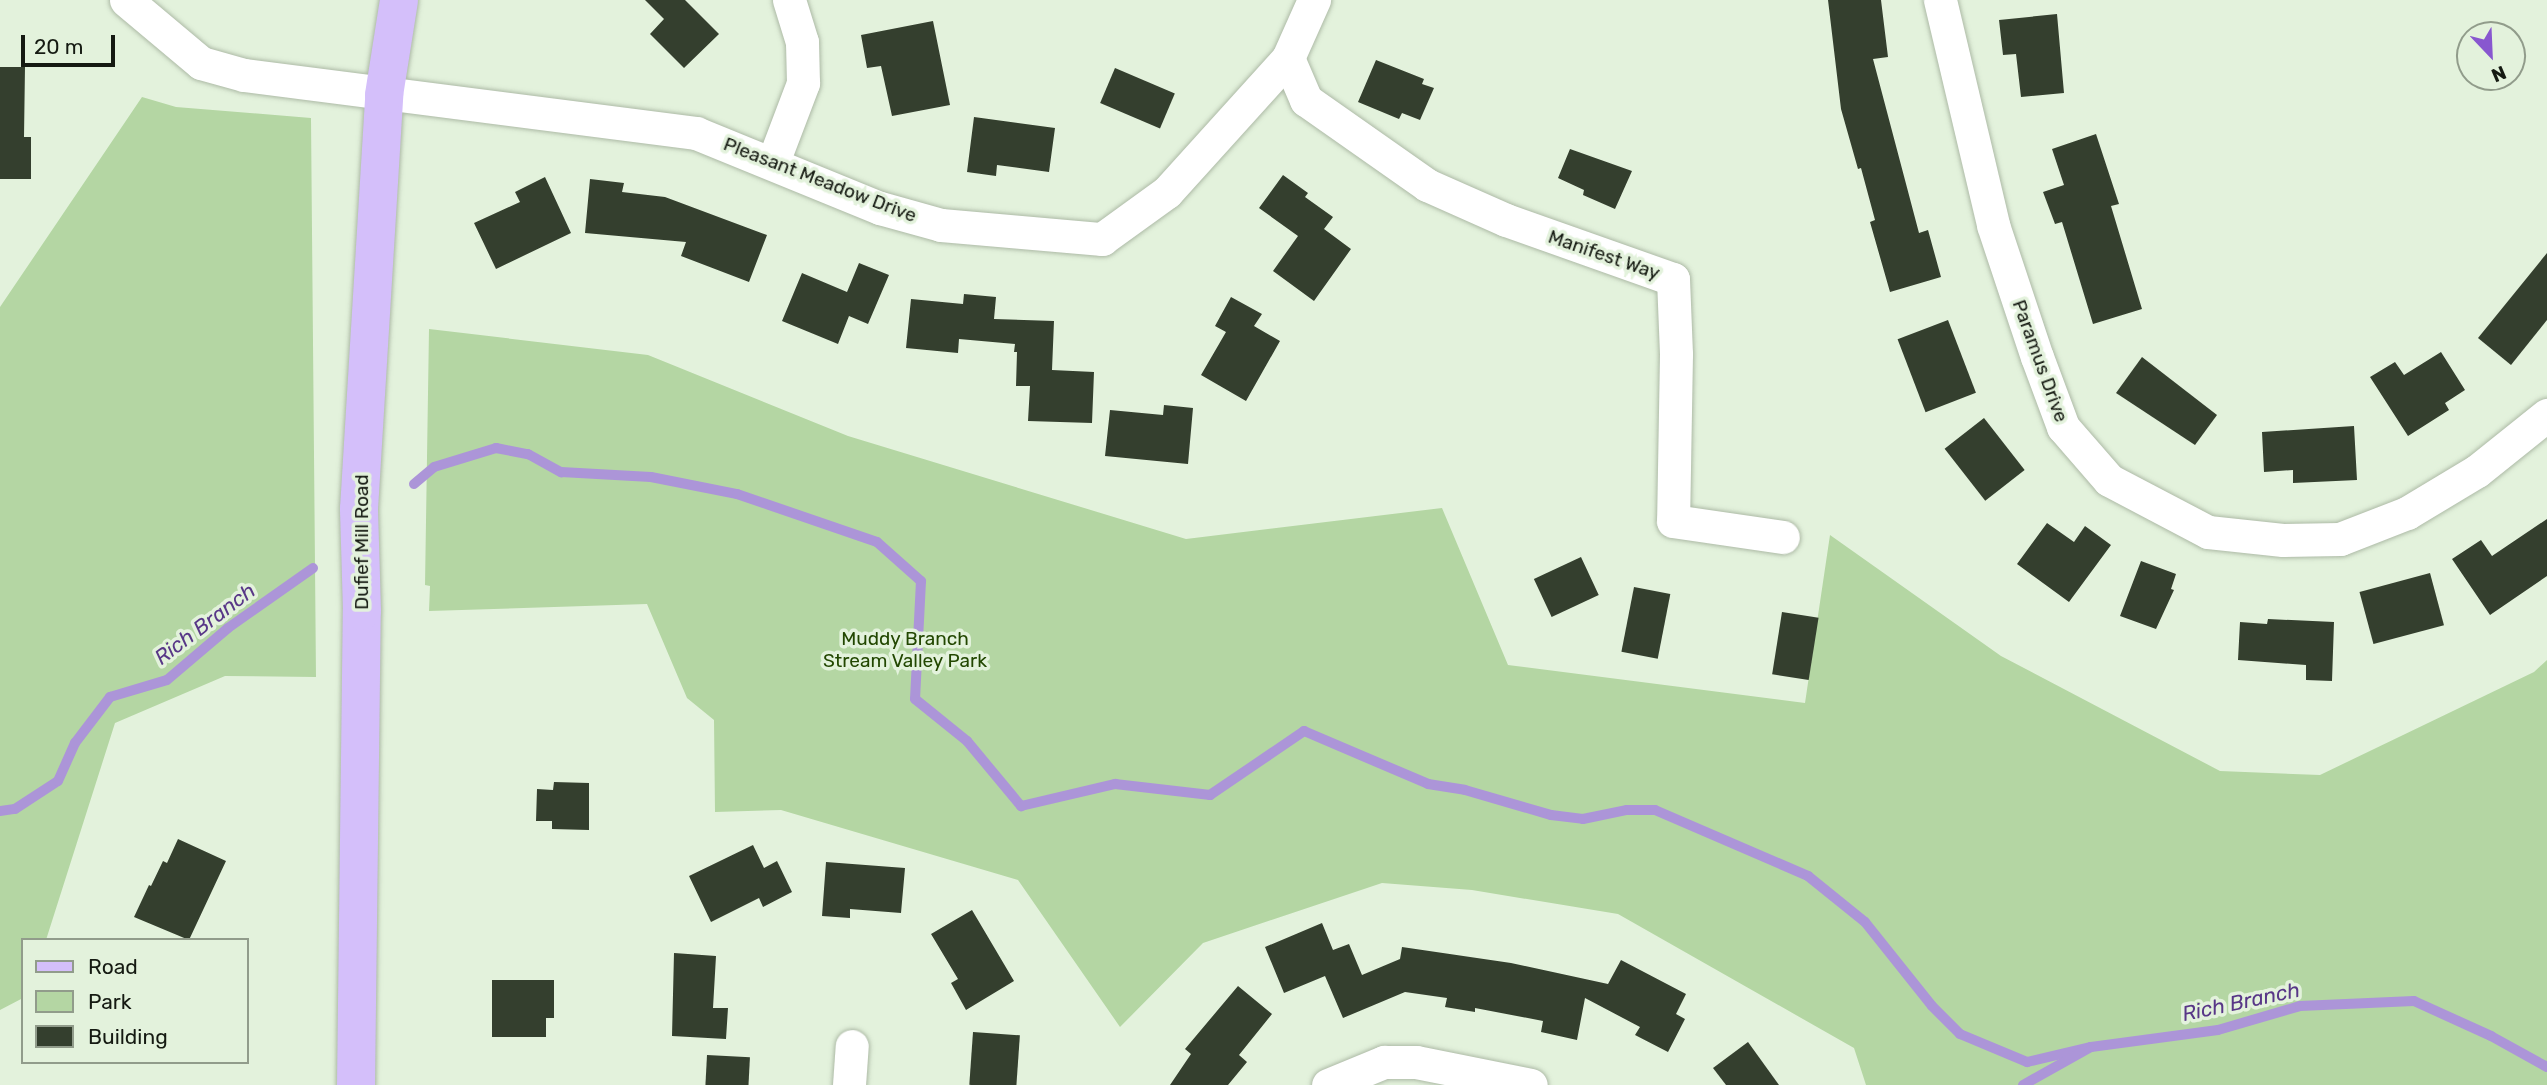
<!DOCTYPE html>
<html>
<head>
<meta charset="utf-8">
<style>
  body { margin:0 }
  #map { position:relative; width:2547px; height:1085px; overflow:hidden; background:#e3f2dc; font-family:Rubik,sans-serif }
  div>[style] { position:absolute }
  .green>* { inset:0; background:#b4d6a3 }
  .stream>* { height:10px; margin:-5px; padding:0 5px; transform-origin:5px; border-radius:5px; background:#ac95d8 }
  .building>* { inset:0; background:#343f2e; transform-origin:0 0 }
  .roads { filter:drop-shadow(0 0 2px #adbaa6) drop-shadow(0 0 2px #adbaa6) }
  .minor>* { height:33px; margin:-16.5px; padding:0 16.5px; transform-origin:16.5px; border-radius:16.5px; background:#fff }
  .major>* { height:38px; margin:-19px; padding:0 19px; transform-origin:19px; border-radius:19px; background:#d4bffa }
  span { translate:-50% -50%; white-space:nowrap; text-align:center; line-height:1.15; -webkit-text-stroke:7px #e3f2dc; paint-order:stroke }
  .street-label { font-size:19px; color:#151a12 }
  .park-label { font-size:19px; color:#224701 }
  .water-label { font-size:21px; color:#583787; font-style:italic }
  .legend { position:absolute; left:21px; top:938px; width:228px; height:126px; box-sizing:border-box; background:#e3f2dc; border:2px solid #919c8b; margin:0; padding:9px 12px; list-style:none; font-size:21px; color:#151a12 }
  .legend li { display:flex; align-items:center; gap:14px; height:35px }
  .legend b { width:35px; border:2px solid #919c8b }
  .north { position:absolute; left:2456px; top:21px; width:70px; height:70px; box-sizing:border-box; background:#e3f2dc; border:2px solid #919c8b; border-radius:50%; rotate:157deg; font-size:19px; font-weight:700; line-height:28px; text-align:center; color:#151a12 }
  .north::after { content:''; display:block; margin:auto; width:24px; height:32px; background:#8857cf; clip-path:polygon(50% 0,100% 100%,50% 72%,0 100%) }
  .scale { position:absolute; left:21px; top:35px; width:94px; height:32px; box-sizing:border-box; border:4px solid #151a12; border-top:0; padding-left:9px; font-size:21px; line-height:24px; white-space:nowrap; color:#151a12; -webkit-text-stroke:5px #e3f2dc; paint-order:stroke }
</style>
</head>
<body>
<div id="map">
  <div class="green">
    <i style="clip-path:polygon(142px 97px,176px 107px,311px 118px,316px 677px,225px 676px,115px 723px,46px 940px,23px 940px,23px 998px,0 1010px,0 307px)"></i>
    <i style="clip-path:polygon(429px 329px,648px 355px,848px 436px,1186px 539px,1442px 508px,1508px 665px,1805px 703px,1830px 535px,2001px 656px,2220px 771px,2320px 775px,2534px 672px,2547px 660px,2547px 1085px,1866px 1085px,1854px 1048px,1618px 914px,1472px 890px,1382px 883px,1203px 943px,1120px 1027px,1018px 880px,781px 810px,715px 812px,714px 720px,687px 698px,647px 604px,429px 611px,430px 586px,425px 585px)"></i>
  </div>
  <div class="stream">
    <i style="left:414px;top:484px;width:26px;rotate:-40deg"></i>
    <i style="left:434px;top:467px;width:65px;rotate:-17deg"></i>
    <i style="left:496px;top:448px;width:33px;rotate:11deg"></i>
    <i style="left:528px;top:454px;width:38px;rotate:29deg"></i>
    <i style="left:561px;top:472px;width:90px;rotate:3.2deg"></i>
    <i style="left:651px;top:477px;width:88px;rotate:11.2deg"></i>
    <i style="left:737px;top:494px;width:148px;rotate:18.9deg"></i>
    <i style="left:877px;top:542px;width:59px;rotate:41.6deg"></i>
    <i style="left:921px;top:581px;width:118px;rotate:92.9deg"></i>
    <i style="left:915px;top:699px;width:67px;rotate:38.9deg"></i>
    <i style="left:967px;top:741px;width:85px;rotate:50.3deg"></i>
    <i style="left:1021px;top:806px;width:97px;rotate:-13.2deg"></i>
    <i style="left:1115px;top:784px;width:96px;rotate:6.6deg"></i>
    <i style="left:1210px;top:795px;width:114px;rotate:-34.2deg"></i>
    <i style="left:1304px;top:731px;width:135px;rotate:23.1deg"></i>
    <i style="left:1428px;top:784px;width:37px;rotate:9deg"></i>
    <i style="left:1465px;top:790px;width:90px;rotate:16.2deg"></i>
    <i style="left:1551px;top:815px;width:32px;rotate:7deg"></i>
    <i style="left:1583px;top:819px;width:45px;rotate:-11.6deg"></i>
    <i style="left:1627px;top:810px;width:28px"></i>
    <i style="left:1655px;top:810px;width:167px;rotate:23.3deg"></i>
    <i style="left:1808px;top:876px;width:73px;rotate:38.9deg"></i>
    <i style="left:1865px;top:922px;width:107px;rotate:51.4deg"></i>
    <i style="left:1932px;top:1006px;width:40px;rotate:45deg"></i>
    <i style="left:1960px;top:1034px;width:73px;rotate:22.7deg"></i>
    <i style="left:2027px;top:1062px;width:66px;rotate:-13.2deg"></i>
    <i style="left:0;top:811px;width:15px;rotate:-8deg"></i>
    <i style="left:15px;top:809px;width:51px;rotate:-33.1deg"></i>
    <i style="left:58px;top:781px;width:42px;rotate:-65.9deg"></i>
    <i style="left:75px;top:743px;width:58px;rotate:-52.7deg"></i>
    <i style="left:110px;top:697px;width:59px;rotate:-16.6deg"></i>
    <i style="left:167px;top:680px;width:80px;rotate:-40.4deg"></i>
    <i style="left:228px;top:628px;width:104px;rotate:-35.2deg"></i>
    <i style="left:2023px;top:1085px;width:78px;rotate:-29.2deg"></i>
    <i style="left:2091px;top:1047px;width:128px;rotate:-7.6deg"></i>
    <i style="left:2218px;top:1030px;width:85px;rotate:-16.3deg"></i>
    <i style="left:2300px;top:1006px;width:114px;rotate:-2.5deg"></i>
    <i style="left:2414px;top:1001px;width:85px;rotate:24.4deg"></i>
    <i style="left:2491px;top:1036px;width:64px;rotate:29deg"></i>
  </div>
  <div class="building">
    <i style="clip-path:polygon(645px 0,685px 0,719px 34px,684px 68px,650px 34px,664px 19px)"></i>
    <i style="clip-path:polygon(1828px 0,1881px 0,1888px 57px,1873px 59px,1919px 233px,1928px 230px,1941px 277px,1890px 292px,1870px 222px,1875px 220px,1861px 168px,1858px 169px,1841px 109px)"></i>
    <i style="clip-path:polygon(2057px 14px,2064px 93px,2021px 97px,2016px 54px,2003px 55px,1999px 20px)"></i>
    <i style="clip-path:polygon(933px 21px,950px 105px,892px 116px,881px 66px,867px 68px,861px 35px)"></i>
    <i style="clip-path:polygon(1376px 60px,1424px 79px,1422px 84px,1434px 88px,1420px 120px,1402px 113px,1399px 119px,1358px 102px)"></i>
    <i style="clip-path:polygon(0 67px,25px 67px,24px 137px,31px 137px,31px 179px,0 179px)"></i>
    <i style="left:1115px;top:68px;width:65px;height:38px;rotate:23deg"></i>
    <i style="clip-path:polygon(974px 117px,1055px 128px,1049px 172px,997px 165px,996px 176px,967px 172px)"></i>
    <i style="clip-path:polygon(2096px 134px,2119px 204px,2111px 206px,2142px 309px,2093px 324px,2062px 222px,2055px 224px,2043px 192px,2064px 185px,2052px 149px)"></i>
    <i style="clip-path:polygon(1570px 149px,1632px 171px,1615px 209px,1583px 195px,1584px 190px,1558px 178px)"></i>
    <i style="clip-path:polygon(1283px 175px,1308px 193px,1305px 197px,1333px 217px,1324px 229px,1351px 249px,1314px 301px,1273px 271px,1298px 236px,1259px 208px)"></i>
    <i style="clip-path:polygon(545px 177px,571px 233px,496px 269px,474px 223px,520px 202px,515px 192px)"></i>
    <i style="clip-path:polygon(590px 179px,624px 183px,622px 192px,665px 197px,767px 235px,749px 282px,681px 256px,686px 242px,585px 233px)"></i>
    <i style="clip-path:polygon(2547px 253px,2547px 320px,2511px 365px,2478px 338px)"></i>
    <i style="clip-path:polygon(859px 263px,889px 275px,868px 324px,849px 316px,838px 344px,782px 321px,802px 273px,847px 292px)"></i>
    <i style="clip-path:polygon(964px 294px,996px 297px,994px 319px,1054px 321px,1052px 370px,1094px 372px,1092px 423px,1028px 421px,1030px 386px,1016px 386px,1017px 352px,1014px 352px,1015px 344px,959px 339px,958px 353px,906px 348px,911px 299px,963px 304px)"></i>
    <i style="clip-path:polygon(1231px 297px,1262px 314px,1254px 326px,1280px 341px,1246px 401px,1201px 375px,1226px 332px,1215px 326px)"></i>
    <i style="left:1948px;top:320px;width:78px;height:54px;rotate:69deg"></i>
    <i style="clip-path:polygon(2441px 352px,2465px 390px,2445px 403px,2449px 410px,2408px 436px,2370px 377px,2395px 362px,2404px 375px)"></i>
    <i style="clip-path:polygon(2142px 357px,2217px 415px,2195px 445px,2116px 393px)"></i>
    <i style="clip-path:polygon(1164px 405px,1193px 408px,1188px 464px,1105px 456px,1110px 410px,1163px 415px)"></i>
    <i style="left:1984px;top:418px;width:66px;height:50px;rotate:52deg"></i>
    <i style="clip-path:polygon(2354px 426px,2357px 480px,2293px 483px,2293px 470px,2264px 472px,2262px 432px)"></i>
    <i style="clip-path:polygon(2547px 519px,2547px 576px,2490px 615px,2452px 559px,2481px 540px,2492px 556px)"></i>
    <i style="clip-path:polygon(2047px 523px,2074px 542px,2085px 526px,2111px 545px,2069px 602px,2017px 564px)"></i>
    <i style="left:1581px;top:557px;width:42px;height:52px;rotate:65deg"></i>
    <i style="clip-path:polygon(2141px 561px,2176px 574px,2171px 589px,2174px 590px,2156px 629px,2120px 616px)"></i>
    <i style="left:2430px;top:573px;width:54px;height:73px;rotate:75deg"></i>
    <i style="left:1634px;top:587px;width:37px;height:66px;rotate:11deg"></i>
    <i style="left:1782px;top:612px;width:37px;height:63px;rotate:9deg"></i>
    <i style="clip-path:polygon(2268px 619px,2334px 622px,2332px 681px,2306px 680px,2306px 665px,2238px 660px,2240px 622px,2267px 624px)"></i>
    <i style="clip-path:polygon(554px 782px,589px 783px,589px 830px,552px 829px,552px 821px,536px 821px,537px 789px,553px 790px)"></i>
    <i style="clip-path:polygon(178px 839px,226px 861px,189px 940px,134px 917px,149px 885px,151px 886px,163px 861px,167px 863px)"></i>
    <i style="clip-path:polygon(753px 845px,764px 868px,777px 861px,792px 892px,763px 907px,759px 898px,711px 922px,689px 876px)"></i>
    <i style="clip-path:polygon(826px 862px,905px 868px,901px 913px,850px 909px,850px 918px,822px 916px)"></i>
    <i style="clip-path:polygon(972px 910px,1014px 981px,966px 1010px,951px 983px,958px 979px,931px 934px)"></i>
    <i style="clip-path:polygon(1322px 923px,1333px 950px,1349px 944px,1362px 975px,1400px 959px,1402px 947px,1511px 963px,1608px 984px,1621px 960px,1686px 994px,1676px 1014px,1685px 1019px,1668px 1052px,1635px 1035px,1640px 1027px,1585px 998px,1577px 1040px,1541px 1032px,1543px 1021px,1475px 1008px,1475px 1012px,1445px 1007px,1447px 998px,1405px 992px,1343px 1018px,1325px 976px,1284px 993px,1265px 947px)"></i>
    <i style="clip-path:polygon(674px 953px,716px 956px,713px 1008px,728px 1008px,726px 1039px,672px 1036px)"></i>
    <i style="clip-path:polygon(492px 980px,554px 980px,554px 1018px,546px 1018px,546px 1037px,492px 1037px)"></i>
    <i style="clip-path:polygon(1238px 986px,1272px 1014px,1239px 1055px,1247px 1062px,1228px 1085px,1170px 1085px,1191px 1054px,1185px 1049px)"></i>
    <i style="left:973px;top:1032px;width:47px;height:53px;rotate:4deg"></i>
    <i style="clip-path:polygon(1748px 1042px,1779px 1085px,1726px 1085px,1713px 1068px)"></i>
    <i style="left:707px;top:1055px;width:43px;height:30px;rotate:3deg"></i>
  </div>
  <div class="roads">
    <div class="minor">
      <i style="left:126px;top:0;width:98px;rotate:40deg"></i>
      <i style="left:201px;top:63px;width:45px;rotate:15.6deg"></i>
      <i style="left:244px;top:75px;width:456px;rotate:7.3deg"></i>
      <i style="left:696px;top:133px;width:199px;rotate:22.2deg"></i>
      <i style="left:880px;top:208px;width:63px;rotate:15.6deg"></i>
      <i style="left:941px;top:225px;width:162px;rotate:5deg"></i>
      <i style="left:1102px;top:239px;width:80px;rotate:-35.9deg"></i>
      <i style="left:1167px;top:192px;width:181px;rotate:-47.9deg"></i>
      <i style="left:1288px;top:58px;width:64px;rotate:-65.9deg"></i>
      <i style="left:1940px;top:0;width:231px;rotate:76.7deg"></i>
      <i style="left:1993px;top:225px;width:139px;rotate:71.6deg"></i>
      <i style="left:2037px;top:357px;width:75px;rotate:69.6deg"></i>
      <i style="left:2063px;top:427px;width:70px;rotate:49deg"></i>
      <i style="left:2109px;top:480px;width:112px;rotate:27.7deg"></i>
      <i style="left:2208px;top:532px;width:75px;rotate:6.1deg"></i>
      <i style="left:2283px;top:540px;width:57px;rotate:-1deg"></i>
      <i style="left:2340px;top:539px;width:72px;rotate:-21.2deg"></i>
      <i style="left:2407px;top:513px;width:82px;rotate:-31deg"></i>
      <i style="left:2477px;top:471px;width:90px;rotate:-38.7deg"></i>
      <i style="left:1288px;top:58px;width:46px;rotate:66.8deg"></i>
      <i style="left:1306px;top:100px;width:148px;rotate:35.1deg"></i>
      <i style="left:1427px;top:185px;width:86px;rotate:23.9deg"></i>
      <i style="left:1506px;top:220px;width:177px;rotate:19.5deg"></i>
      <i style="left:1673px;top:279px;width:75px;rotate:87.7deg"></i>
      <i style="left:1676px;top:354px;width:167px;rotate:91deg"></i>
      <i style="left:1673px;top:521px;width:111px;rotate:8.3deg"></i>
      <i style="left:773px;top:162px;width:85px;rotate:-69.2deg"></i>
      <i style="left:803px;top:83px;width:41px;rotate:-91.4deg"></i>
      <i style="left:802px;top:42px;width:44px;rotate:-107.2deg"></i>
      <i style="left:849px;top:1085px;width:39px;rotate:-86deg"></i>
      <i style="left:1328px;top:1085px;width:61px;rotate:-22.3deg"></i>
      <i style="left:1384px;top:1062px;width:32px"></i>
      <i style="left:1416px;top:1062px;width:117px;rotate:11.3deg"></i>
    </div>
    <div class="major">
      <i style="left:356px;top:1085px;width:474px;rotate:-89.3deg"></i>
      <i style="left:362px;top:611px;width:102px;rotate:-91.7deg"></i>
      <i style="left:359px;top:509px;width:415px;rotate:-86.5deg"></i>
      <i style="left:384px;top:95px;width:96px;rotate:-81deg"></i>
    </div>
  </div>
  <div class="street-label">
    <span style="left:820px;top:180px;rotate:21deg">Pleasant Meadow Drive</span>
    <span style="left:1604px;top:255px;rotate:19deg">Manifest Way</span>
    <span style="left:2040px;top:361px;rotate:70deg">Paramus Drive</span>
    <span style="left:362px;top:542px;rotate:-90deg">Dufief Mill Road</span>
  </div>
  <div class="park-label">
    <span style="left:905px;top:650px">Muddy Branch<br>Stream Valley Park</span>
  </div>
  <div class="water-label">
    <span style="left:205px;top:624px;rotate:-37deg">Rich Branch</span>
    <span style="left:2241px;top:1002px;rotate:-12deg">Rich Branch</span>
  </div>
  <ul class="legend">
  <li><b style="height:9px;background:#d4bffa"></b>Road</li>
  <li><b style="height:19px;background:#b4d6a3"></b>Park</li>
  <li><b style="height:19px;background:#343f2e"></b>Building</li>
  </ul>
  <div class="north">N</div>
  <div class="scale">20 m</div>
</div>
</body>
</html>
